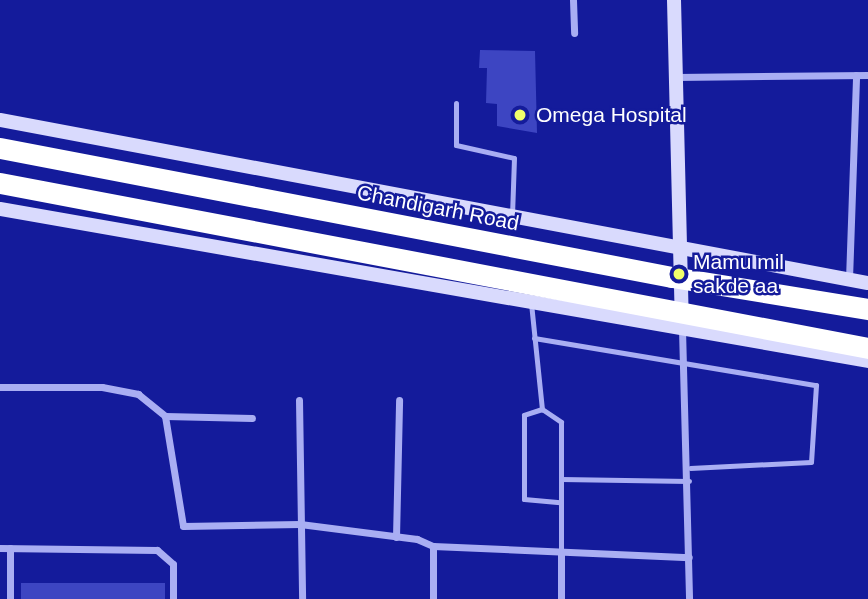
<!DOCTYPE html>
<html>
<head>
<meta charset="utf-8">
<style>
  body { margin:0 }
  #map { position:relative; width:868px; height:599px; overflow:hidden; background:#141b9b; font-family:Helvetica,sans-serif }
  div>[style] { position:absolute }
  .building>* { inset:0; background:#3d45c2; transform-origin:0 0 }
  .lane>* { height:5px; margin:-2.5px; padding:0 2.5px; transform-origin:2.5px; border-radius:2.5px; background:#a9aef3 }
  .street>* { height:7px; margin:-3.5px; padding:0 3.5px; transform-origin:3.5px; border-radius:3.5px; background:#a9aef3 }
  .secondary>* { height:14px; margin:-7px; padding:0 7px; transform-origin:7px; border-radius:7px; background:#d9dafd }
  .highway>* { height:21px; margin:-10.5px; padding:0 10.5px; transform-origin:10.5px; border-radius:10.5px; background:#fff }
  .highway-bridge>* { height:21px; margin:-10.5px; padding:0 10.5px; transform-origin:10.5px; border-radius:10.5px; background:#fff }
  .dots>* { width:19px; height:19px; translate:-50% -50%; box-sizing:border-box; border:4px solid #141b9b; border-radius:50% }
  span { translate:-50% -50%; white-space:nowrap; text-align:center; line-height:1.15; -webkit-text-stroke:5px #141b9b; paint-order:stroke }
  .poi-label { font-size:21px; color:#fff }
  .left { translate:0 -50%; text-align:left }
  .street-label { font-size:21px; color:#fff }
</style>
</head>
<body>
<div id="map">
  <div class="building">
    <i style="clip-path:polygon(480px 50px,535px 51px,537px 133px,497px 126px,497px 104px,486px 103px,487px 68px,479px 68px)"></i>
    <i style="left:165px;top:583px;width:16px;height:144px;rotate:90deg"></i>
  </div>
  <div class="lane">
    <i style="left:456px;top:103px;width:42px;rotate:90deg"></i>
    <i style="left:456px;top:145px;width:59px;rotate:12.6deg"></i>
    <i style="left:514px;top:158px;width:56px;rotate:92deg"></i>
    <i style="left:531px;top:303px;width:107px;rotate:84.1deg"></i>
    <i style="left:542px;top:409px;width:23px;rotate:34deg"></i>
    <i style="left:561px;top:422px;width:130px;rotate:90deg"></i>
    <i style="left:534px;top:338px;width:286px;rotate:9.5deg"></i>
    <i style="left:816px;top:385px;width:77px;rotate:93.7deg"></i>
    <i style="left:811px;top:462px;width:121px;rotate:177.2deg"></i>
    <i style="left:542px;top:409px;width:19px;rotate:162deg"></i>
    <i style="left:524px;top:415px;width:84px;rotate:90deg"></i>
    <i style="left:524px;top:499px;width:36px;rotate:5deg"></i>
    <i style="left:561px;top:479px;width:128px;rotate:0.9deg"></i>
  </div>
  <div class="street">
    <i style="left:573px;top:0;width:33px;rotate:88deg"></i>
    <i style="left:676px;top:77px;width:192px;rotate:-0.6deg"></i>
    <i style="left:849px;top:279px;width:204px;rotate:-88deg"></i>
    <i style="left:682px;top:329px;width:270px;rotate:88.5deg"></i>
    <i style="left:0;top:387px;width:102px"></i>
    <i style="left:102px;top:387px;width:37px;rotate:11deg"></i>
    <i style="left:138px;top:394px;width:35px;rotate:39deg"></i>
    <i style="left:165px;top:416px;width:111px;rotate:80.7deg"></i>
    <i style="left:183px;top:526px;width:117px;rotate:-1deg"></i>
    <i style="left:300px;top:524px;width:118px;rotate:7.3deg"></i>
    <i style="left:417px;top:539px;width:17px;rotate:24deg"></i>
    <i style="left:299px;top:400px;width:199px;rotate:89.1deg"></i>
    <i style="left:165px;top:416px;width:87px;rotate:1.3deg"></i>
    <i style="left:396px;top:537px;width:137px;rotate:-88.7deg"></i>
    <i style="left:0;top:548px;width:157px;rotate:0.7deg"></i>
    <i style="left:157px;top:550px;width:21px;rotate:41deg"></i>
    <i style="left:173px;top:564px;width:35px;rotate:90deg"></i>
    <i style="left:10px;top:599px;width:51px;rotate:-90deg"></i>
    <i style="left:433px;top:599px;width:53px;rotate:-90deg"></i>
    <i style="left:433px;top:546px;width:256px;rotate:2.5deg"></i>
    <i style="left:561px;top:599px;width:45px;rotate:-90deg"></i>
  </div>
  <div class="secondary">
    <i style="left:674px;top:0;width:320px;rotate:88.6deg"></i>
    <i style="left:0;top:120px;width:883px;rotate:10.64deg"></i>
    <i style="left:0;top:209px;width:881px;rotate:9.93deg"></i>
  </div>
  <div class="highway">
    <i style="left:0;top:148px;width:684px;rotate:10.87deg"></i>
  </div>
  <div class="highway-bridge">
    <i style="left:0;top:183px;width:884px;rotate:10.76deg"></i>
    <i style="left:672px;top:277px;width:199px;rotate:9.3deg"></i>
  </div>
  <div class="dots">
    <i style="left:520px;top:115px;background:#f1ff6b"></i>
    <i style="left:679px;top:274px;background:#f1ff6b"></i>
  </div>
  <div class="poi-label">
    <span class="left" style="left:536px;top:115px">Omega Hospital</span>
    <span class="left" style="left:693px;top:274px">Mamu mil<br>sakde aa</span>
  </div>
  <div class="street-label">
    <span style="left:438px;top:208px;rotate:11deg">Chandigarh Road</span>
  </div>
</div>
</body>
</html>
